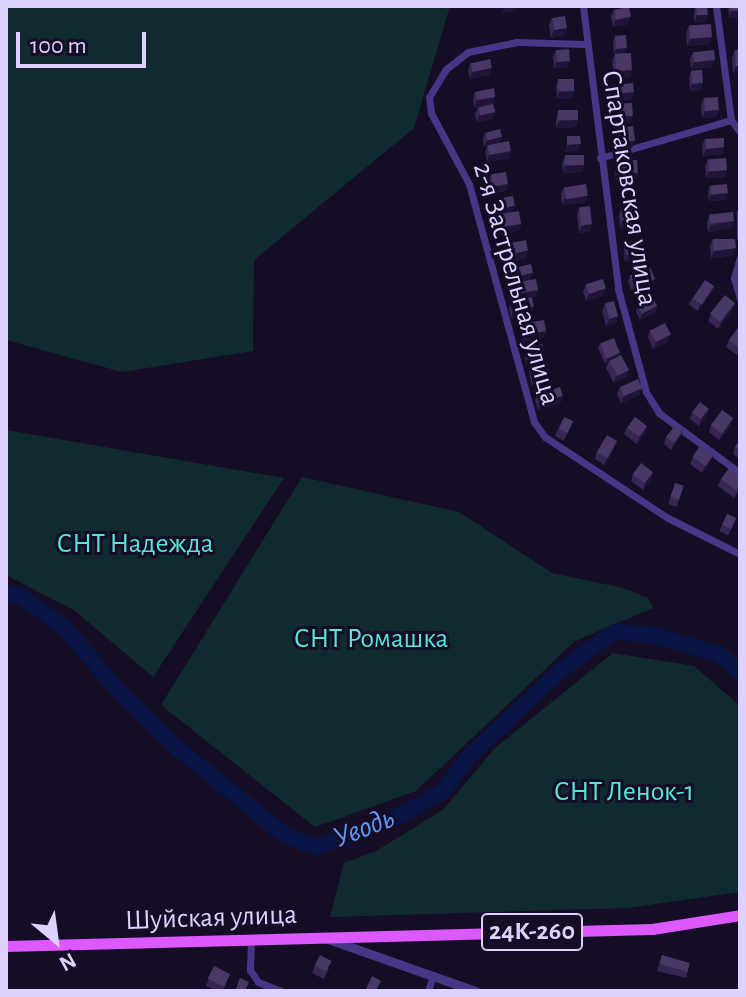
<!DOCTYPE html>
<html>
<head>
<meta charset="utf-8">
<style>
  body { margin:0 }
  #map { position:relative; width:746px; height:997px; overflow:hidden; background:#150d25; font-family:"Alegreya Sans",sans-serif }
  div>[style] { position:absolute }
  .green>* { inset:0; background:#102b2f }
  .river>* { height:16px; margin:-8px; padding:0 8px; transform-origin:8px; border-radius:8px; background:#071444 }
  .minor>* { height:7px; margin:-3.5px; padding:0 3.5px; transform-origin:3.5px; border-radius:3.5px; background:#463686 }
  .tertiary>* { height:9px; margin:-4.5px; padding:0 4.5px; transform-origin:4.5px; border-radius:4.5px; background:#463686 }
  .primary>* { height:11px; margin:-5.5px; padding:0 5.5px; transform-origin:5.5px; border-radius:5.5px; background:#dc58ff }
  .wall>* { inset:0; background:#362654; transform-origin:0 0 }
  .shaded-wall>* { inset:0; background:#211439 }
  .building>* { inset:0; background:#483866; transform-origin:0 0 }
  span { translate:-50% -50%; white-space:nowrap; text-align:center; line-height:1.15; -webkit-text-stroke:6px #150d25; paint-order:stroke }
  .shield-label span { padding:2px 6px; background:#150d25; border:2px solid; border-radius:6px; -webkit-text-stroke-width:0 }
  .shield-label { font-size:26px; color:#ded1ff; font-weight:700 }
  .street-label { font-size:28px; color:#ded1ff }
  .park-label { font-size:28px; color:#57e5d8 }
  .water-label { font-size:30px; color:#5f9bff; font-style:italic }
  .frame { position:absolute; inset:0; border:8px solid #ded1ff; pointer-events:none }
  .north { position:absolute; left:16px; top:901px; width:80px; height:80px; -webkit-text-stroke:6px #150d25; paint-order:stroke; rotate:151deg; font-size:22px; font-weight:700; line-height:32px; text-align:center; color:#ded1ff }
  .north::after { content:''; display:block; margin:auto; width:28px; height:36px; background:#ded1ff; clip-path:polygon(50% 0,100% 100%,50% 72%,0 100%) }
  .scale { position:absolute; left:16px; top:32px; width:130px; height:36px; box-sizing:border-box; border:4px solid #ded1ff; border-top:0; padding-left:10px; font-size:24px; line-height:28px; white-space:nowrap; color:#ded1ff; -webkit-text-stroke:6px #150d25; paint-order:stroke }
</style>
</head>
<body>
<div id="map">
  <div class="green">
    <i style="clip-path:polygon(6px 6px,450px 6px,414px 128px,254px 260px,253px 351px,122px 372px,6px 340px)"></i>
    <i style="clip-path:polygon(6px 430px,284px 478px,153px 677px,74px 610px,6px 575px)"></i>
    <i style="clip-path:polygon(302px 477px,459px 512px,552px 573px,623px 588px,648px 598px,653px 608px,575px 641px,416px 791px,315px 827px,161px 705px)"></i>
    <i style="clip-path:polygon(613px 653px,694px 666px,740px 706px,740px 892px,628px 908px,330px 917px,344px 863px,376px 851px,443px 810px,495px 748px)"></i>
  </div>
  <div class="river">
    <i style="left:6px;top:593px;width:12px;rotate:9deg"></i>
    <i style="left:18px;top:595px;width:56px;rotate:34.8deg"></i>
    <i style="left:64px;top:627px;width:82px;rotate:49.5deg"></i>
    <i style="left:117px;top:689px;width:83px;rotate:44.5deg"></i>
    <i style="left:176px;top:747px;width:141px;rotate:39deg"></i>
    <i style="left:286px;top:836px;width:32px;rotate:20deg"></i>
    <i style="left:316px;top:847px;width:78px;rotate:-19.4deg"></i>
    <i style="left:390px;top:821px;width:60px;rotate:-29.1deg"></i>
    <i style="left:442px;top:792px;width:46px;rotate:-52.9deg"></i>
    <i style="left:470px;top:755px;width:127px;rotate:-42.8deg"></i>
    <i style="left:563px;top:669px;width:63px;rotate:-36deg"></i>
    <i style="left:614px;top:632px;width:39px;rotate:4deg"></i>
    <i style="left:653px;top:635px;width:69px;rotate:16.1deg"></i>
    <i style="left:719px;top:654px;width:28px;rotate:41deg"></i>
  </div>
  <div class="minor">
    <i style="left:583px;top:6px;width:285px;rotate:82.9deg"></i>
    <i style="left:618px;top:289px;width:107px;rotate:74.8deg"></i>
    <i style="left:646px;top:392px;width:25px;rotate:58deg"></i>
    <i style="left:659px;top:413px;width:101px;rotate:36.5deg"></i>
    <i style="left:716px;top:6px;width:115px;rotate:82.5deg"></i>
    <i style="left:731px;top:120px;width:15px;rotate:53deg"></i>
    <i style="left:585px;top:44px;width:68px;rotate:-178.3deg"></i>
    <i style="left:517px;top:42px;width:50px;rotate:168.5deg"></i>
    <i style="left:468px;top:52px;width:28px;rotate:142deg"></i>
    <i style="left:446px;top:69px;width:33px;rotate:121deg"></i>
    <i style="left:429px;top:97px;width:16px;rotate:83deg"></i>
    <i style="left:431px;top:113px;width:81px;rotate:61.8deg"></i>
    <i style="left:469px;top:184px;width:247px;rotate:74.7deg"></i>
    <i style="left:534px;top:422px;width:19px;rotate:54deg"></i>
    <i style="left:545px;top:437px;width:147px;rotate:33.4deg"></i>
    <i style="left:668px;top:518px;width:80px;rotate:26.6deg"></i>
    <i style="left:600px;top:158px;width:136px;rotate:-16.2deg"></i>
    <i style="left:740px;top:212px;width:25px;rotate:90deg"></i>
    <i style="left:740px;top:257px;width:22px;rotate:106deg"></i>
    <i style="left:734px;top:278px;width:22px;rotate:74deg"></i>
    <i style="left:251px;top:940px;width:30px;rotate:92deg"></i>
    <i style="left:250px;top:970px;width:14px;rotate:56deg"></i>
    <i style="left:258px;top:982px;width:25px;rotate:21deg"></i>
    <i style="left:428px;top:991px;width:16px;rotate:-72deg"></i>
  </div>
  <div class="tertiary">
    <i style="left:328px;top:939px;width:157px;rotate:19.4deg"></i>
  </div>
  <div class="primary">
    <i style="left:6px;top:946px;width:646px;rotate:-1.51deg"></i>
    <i style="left:652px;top:929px;width:89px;rotate:-9deg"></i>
  </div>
  <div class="wall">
    <i style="clip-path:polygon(696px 6px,705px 22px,694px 23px,694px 12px)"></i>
    <i style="clip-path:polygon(728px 6px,740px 6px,740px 17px,729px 18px)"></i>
    <i style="clip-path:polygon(614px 9px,628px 24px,613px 27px,611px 16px)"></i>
    <i style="clip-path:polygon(552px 18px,567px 28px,564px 35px,551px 38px,549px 25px)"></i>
    <i style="clip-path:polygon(689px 26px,712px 37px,709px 44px,687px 46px,686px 33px)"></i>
    <i style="clip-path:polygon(615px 36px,625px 53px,632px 70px,630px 77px,614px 78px,612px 61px,614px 56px,613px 43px)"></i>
    <i style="clip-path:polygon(556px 50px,567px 68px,554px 68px,553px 57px)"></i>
    <i style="clip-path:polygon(735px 50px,740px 50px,740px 73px,733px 73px,732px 58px)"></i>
    <i style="clip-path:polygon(693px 52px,712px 67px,691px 69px,690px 59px)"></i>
    <i style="clip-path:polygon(470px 63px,489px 75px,470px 79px,468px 70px)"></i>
    <i style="clip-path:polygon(691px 71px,701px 90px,690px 91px,689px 78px)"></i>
    <i style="clip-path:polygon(558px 80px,574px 91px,572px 98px,557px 99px,556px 87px)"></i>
    <i style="clip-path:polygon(616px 84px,634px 92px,632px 99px,614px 101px,614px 91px)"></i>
    <i style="clip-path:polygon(475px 92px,495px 97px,493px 104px,495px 112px,492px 119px,477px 122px,475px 114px,478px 107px,474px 108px,473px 99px)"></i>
    <i style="clip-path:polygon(704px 98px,716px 117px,702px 118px,701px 105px)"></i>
    <i style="clip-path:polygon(616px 104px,630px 123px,614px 124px,613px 111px)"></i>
    <i style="clip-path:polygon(558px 111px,578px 120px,576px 127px,556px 128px,556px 118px)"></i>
    <i style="clip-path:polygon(617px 127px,632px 148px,616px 149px,615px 134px)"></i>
    <i style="clip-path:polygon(485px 132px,511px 151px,509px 158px,487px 162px,485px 152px,487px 147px,484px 147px,483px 139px)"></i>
    <i style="clip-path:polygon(705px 139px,724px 147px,722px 154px,703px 156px,702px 146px)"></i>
    <i style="clip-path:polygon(565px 156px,584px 165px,582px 172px,563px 173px,562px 163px)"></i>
    <i style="clip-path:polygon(708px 159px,727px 170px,725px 177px,706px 178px,705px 166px)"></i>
    <i style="clip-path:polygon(617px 162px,638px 173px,636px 180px,616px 181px,615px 169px)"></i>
    <i style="clip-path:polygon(491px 175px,508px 184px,505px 191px,490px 194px,488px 182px)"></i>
    <i style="clip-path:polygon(710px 185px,725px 200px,709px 201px,708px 192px)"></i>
    <i style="clip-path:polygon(564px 187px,585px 203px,562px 205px,561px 194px)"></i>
    <i style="clip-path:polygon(498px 199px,513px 212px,521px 224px,519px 231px,501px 234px,498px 222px,500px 215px,497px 216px,496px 206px)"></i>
    <i style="clip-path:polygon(579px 208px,592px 224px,589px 232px,579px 233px,577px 215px)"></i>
    <i style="clip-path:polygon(621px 208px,635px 220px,633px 227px,620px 228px,619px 215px)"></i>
    <i style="clip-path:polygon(709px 216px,734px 221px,732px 228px,708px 232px,707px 223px)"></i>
    <i style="clip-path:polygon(713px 239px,734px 255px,711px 258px,710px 246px)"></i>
    <i style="clip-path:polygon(626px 242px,640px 261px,625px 262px,624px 249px)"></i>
    <i style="clip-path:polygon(508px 243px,526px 258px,508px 262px,505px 250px)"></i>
    <i style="clip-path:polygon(509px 269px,530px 280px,538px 290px,536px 297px,532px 297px,532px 314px,511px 319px,509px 308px,511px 301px,513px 301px,511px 291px,513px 284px,508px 285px,506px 276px)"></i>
    <i style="clip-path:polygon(630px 275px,652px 286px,633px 294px,628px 282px)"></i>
    <i style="clip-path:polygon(586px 284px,603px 296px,586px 301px,583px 291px)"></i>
    <i style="clip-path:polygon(714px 286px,711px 293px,698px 311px,689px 305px,692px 298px)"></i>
    <i style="clip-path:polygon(735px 303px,732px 310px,718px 329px,708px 321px,711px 314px)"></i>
    <i style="clip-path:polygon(605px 304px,618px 316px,616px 323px,606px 326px,602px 311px)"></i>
    <i style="clip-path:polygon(638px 305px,657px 306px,655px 313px,640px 320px,636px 312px)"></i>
    <i style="clip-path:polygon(522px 324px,546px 331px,543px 338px,522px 342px,519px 332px)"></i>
    <i style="clip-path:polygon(740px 325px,740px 350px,737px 355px,726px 347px,729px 340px)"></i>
    <i style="clip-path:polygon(650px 330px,668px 342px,653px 349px,648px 337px)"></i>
    <i style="clip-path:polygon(600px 344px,620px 356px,629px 370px,626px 377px,614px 383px,606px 368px,609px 361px,605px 363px,598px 348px)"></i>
    <i style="clip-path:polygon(527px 347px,541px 360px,526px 364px,525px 354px)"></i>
    <i style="clip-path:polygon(532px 364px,547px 383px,532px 386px,529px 372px)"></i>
    <i style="clip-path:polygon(620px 387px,642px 388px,639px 395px,621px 403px,617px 394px)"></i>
    <i style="clip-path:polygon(538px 393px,563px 396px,560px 403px,538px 410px,535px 400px)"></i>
    <i style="clip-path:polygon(709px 409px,706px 416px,699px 426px,690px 419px,692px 412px)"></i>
    <i style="clip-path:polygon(573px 421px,564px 441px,555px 436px,558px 429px)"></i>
    <i style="clip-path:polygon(711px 425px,731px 425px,719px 440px,709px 432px)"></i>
    <i style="clip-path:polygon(647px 426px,645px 433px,637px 444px,624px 434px,627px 427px)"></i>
    <i style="clip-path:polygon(683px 431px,680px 438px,671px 450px,664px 444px,666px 437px)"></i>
    <i style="clip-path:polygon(740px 440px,740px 459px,733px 454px,735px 447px)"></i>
    <i style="clip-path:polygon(614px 448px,604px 465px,595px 459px,597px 452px)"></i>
    <i style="clip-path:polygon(713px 455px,710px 462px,702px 473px,690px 464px,693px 457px)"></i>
    <i style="clip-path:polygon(653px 472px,651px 479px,643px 490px,631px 481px,633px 474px)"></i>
    <i style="clip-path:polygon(740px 477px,740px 489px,734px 498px,718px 486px,721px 479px)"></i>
    <i style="left:675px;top:483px;width:9px;height:22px;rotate:18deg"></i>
    <i style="left:727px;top:514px;width:10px;height:19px;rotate:24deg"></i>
    <i style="clip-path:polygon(662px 955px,688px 971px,686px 978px,657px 971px)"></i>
    <i style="clip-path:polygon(214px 966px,230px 974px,223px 991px,216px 991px,206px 986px)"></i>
    <i style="clip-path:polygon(315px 966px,329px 968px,324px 979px,312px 973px)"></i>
  </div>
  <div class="shaded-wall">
    <i style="clip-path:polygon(517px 6px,515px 11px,501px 14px,504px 7px)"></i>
    <i style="clip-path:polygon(740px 10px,740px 17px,729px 18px,731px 11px)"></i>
    <i style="clip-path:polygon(697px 15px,708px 15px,705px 22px,694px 23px)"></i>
    <i style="clip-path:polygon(631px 17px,628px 24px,613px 27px,615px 20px)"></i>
    <i style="clip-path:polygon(567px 28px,564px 35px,551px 38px,554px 30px)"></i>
    <i style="clip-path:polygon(712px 37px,709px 44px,687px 46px,690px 39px)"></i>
    <i style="clip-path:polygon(627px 48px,624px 55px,614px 56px,616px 49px)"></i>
    <i style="clip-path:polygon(715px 60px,712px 67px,691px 69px,694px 62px)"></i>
    <i style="clip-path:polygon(557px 61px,570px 61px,567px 68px,554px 68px)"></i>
    <i style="clip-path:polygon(736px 66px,740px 66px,740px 73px,733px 73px)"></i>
    <i style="clip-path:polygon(492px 68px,489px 75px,470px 79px,472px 71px)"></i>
    <i style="clip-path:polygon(632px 70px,630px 77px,614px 78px,616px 71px)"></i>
    <i style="clip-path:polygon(703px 83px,701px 90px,690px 91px,692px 84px)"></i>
    <i style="clip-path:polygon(574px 91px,572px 98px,557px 99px,559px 92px)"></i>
    <i style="clip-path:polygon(634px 92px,632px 99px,614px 101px,617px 94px)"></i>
    <i style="clip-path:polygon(495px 97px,493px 104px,474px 108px,477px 100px)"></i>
    <i style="clip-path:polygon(719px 110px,716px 117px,702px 118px,705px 111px)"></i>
    <i style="clip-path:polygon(495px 112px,492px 119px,477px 122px,479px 115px)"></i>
    <i style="clip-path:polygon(633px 116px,630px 123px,614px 124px,617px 117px)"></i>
    <i style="clip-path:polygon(578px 120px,576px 127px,556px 128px,559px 121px)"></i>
    <i style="clip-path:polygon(502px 137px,499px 144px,484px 147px,487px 140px)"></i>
    <i style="clip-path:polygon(635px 141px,632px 148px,616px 149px,618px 142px)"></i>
    <i style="clip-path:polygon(581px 144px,578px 151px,565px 152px,567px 145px)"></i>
    <i style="clip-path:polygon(724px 147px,722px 154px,703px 156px,706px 149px)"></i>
    <i style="clip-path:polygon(511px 151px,509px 158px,487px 162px,489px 155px)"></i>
    <i style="clip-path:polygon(584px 165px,582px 172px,563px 173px,565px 166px)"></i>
    <i style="clip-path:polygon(727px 170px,725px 177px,706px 178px,709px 171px)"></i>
    <i style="clip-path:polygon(638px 173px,636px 180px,616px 181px,618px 174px)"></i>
    <i style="clip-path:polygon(508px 184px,505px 191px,490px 194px,493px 187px)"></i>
    <i style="clip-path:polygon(728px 193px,725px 200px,709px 201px,711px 194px)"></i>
    <i style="clip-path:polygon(588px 196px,585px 203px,562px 205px,565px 198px)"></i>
    <i style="clip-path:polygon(515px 206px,512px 213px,497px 216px,500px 209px)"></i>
    <i style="clip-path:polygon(635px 220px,633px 227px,620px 228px,622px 221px)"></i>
    <i style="clip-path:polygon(734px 221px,732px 228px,708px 232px,711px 225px)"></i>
    <i style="clip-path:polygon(521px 224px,519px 231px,501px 234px,503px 227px)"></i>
    <i style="clip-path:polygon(592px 224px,589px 232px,579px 233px,581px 226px)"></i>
    <i style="clip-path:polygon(736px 248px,734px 255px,711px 258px,714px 251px)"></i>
    <i style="clip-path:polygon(528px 251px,526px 258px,508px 262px,510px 255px)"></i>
    <i style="clip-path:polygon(643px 254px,640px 261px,625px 262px,627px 255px)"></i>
    <i style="clip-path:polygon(533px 273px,530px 280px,508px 285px,511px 278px)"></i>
    <i style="clip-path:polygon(655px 279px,652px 286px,633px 294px,635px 287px)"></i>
    <i style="clip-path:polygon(714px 286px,711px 293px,698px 311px,700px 304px)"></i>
    <i style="clip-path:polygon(606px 289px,603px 296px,586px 301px,589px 294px)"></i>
    <i style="clip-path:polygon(538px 290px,536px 297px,513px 301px,516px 294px)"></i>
    <i style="clip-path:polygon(735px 303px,732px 310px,718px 329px,721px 322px)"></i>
    <i style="clip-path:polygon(657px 306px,655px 313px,640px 320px,642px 313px)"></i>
    <i style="clip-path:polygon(534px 307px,532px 314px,511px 319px,513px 311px)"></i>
    <i style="clip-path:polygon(618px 316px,616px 323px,606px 326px,609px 319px)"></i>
    <i style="clip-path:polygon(546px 331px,543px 338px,522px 342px,524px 335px)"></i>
    <i style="clip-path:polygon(671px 335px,668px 342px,653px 349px,656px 342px)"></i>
    <i style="clip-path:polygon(544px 353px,541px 360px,526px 364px,529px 356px)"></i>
    <i style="clip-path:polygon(620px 353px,619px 357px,605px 363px,607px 359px)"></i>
    <i style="clip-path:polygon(629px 370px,626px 377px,614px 383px,616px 376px)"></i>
    <i style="clip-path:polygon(550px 376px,547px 383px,532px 386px,535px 379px)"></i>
    <i style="clip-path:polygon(642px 388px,639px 395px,621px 403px,624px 396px)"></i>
    <i style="clip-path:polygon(563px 396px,560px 403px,538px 410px,541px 403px)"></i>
    <i style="clip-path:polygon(709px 409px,706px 416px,699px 426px,701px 419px)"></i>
    <i style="clip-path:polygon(733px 418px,731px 425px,719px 440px,722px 433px)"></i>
    <i style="clip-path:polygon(647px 426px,645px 433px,637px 444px,639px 437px)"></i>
    <i style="clip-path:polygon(683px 431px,680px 438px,671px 450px,674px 443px)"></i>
    <i style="clip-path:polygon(713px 455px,710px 462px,702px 473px,705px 466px)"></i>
    <i style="clip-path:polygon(653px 472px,651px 479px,643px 490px,645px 483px)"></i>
  </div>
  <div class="building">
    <i style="clip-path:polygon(696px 6px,707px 6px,708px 15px,697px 15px)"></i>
    <i style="clip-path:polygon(731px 6px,740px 6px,740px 10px,731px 11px)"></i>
    <i style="left:629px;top:7px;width:10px;height:15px;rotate:79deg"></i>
    <i style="left:565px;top:16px;width:12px;height:13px;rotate:81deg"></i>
    <i style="left:711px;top:24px;width:13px;height:22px;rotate:86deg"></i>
    <i style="left:626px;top:35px;width:13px;height:11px;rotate:86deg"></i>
    <i style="left:569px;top:49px;width:12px;height:13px;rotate:85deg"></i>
    <i style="left:714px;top:50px;width:10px;height:21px;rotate:84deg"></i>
    <i style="clip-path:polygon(735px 50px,740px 50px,740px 66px,736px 66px)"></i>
    <i style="left:631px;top:53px;width:17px;height:16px;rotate:87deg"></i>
    <i style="left:490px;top:59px;width:9px;height:20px;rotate:77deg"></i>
    <i style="left:702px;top:70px;width:13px;height:11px;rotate:86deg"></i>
    <i style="left:574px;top:79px;width:12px;height:16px;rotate:90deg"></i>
    <i style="left:633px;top:83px;width:9px;height:17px;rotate:84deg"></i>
    <i style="clip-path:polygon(494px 88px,495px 97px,477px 100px,475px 92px)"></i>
    <i style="left:718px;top:97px;width:13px;height:14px;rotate:86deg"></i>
    <i style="left:632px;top:103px;width:13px;height:16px;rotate:86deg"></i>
    <i style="left:493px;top:104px;width:8px;height:15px;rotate:76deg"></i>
    <i style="left:578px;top:110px;width:10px;height:20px;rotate:90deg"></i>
    <i style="left:633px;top:126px;width:15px;height:16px;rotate:82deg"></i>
    <i style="left:500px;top:129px;width:8px;height:15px;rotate:76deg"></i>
    <i style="clip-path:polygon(567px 136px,580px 136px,581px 144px,567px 145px)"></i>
    <i style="clip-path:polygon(724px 138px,724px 147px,706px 149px,705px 139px)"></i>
    <i style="left:509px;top:141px;width:10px;height:22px;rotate:79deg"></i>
    <i style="left:584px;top:155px;width:10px;height:19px;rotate:90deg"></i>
    <i style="left:726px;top:158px;width:12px;height:18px;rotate:85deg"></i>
    <i style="left:637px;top:160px;width:13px;height:20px;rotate:86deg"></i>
    <i style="left:506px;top:172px;width:12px;height:15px;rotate:81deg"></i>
    <i style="left:586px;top:184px;width:12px;height:22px;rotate:81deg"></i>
    <i style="left:727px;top:184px;width:9px;height:17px;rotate:84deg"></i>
    <i style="left:513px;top:196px;width:10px;height:15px;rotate:79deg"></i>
    <i style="left:590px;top:206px;width:18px;height:11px;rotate:84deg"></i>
    <i style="left:634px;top:207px;width:13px;height:13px;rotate:86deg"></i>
    <i style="left:519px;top:211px;width:13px;height:18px;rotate:81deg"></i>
    <i style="left:733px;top:212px;width:9px;height:24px;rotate:84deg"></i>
    <i style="clip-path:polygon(713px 239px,735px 239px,736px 248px,714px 251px)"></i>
    <i style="left:526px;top:240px;width:11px;height:18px;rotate:80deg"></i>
    <i style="left:642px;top:241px;width:13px;height:16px;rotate:86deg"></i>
    <i style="left:531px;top:264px;width:9px;height:23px;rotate:77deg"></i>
    <i style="left:650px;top:267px;width:13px;height:22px;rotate:67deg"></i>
    <i style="left:536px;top:279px;width:11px;height:22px;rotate:80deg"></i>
    <i style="left:603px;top:279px;width:10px;height:18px;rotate:73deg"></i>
    <i style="left:705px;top:280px;width:11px;height:22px;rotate:34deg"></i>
    <i style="left:725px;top:295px;width:13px;height:24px;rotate:39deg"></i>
    <i style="left:532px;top:297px;width:10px;height:21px;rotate:79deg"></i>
    <i style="left:653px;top:298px;width:9px;height:17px;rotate:63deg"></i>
    <i style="left:614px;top:301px;width:16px;height:9px;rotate:75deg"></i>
    <i style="left:544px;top:320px;width:11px;height:22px;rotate:80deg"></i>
    <i style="left:665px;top:323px;width:13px;height:17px;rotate:63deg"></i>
    <i style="clip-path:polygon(740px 325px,740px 347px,739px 348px,729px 340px)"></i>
    <i style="left:614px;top:338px;width:16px;height:15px;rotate:68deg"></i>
    <i style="left:542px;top:344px;width:9px;height:15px;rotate:77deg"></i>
    <i style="left:621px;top:355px;width:17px;height:13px;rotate:62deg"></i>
    <i style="left:547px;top:362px;width:14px;height:15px;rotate:78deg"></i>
    <i style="left:638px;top:379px;width:10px;height:20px;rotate:66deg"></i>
    <i style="left:560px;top:387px;width:9px;height:23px;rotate:72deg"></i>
    <i style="left:700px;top:402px;width:11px;height:13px;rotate:38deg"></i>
    <i style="left:722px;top:410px;width:14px;height:19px;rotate:36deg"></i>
    <i style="left:564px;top:417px;width:10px;height:13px;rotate:24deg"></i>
    <i style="left:635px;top:417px;width:15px;height:13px;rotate:37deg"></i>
    <i style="left:675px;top:425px;width:10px;height:15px;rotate:37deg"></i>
    <i style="left:607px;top:435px;width:12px;height:20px;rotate:31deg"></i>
    <i style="clip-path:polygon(740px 440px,740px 450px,735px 447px)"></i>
    <i style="left:700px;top:446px;width:16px;height:13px;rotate:35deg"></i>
    <i style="left:641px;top:463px;width:15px;height:14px;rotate:37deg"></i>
    <i style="clip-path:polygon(729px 468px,740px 477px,740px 485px,736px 490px,721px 479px)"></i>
    <i style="left:675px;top:483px;width:9px;height:15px;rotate:18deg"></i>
    <i style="left:727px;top:514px;width:10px;height:12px;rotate:24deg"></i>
    <i style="left:320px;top:955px;width:13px;height:12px;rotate:27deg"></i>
    <i style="left:662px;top:955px;width:29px;height:9px;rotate:16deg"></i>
    <i style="left:214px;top:966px;width:18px;height:14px;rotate:27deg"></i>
    <i style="clip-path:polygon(372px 976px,381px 981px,376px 991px,370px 991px,366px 989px)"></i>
    <i style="clip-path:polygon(240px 978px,249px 982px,245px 991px,235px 991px)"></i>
  </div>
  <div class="shield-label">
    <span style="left:532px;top:932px">24К-260</span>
  </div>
  <div class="street-label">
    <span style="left:629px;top:188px;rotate:81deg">Спартаковская улица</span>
    <span style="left:516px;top:284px;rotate:74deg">2-я Застрельная улица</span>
    <span style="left:211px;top:918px;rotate:-2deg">Шуйская улица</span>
  </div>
  <div class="park-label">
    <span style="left:135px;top:544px">СНТ Надежда</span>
    <span style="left:371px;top:639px">СНТ Ромашка</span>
    <span style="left:624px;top:792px">СНТ Ленок-1</span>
  </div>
  <div class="water-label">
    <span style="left:364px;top:828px;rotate:-21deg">Уводь</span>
  </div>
  <div class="frame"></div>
  <div class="north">N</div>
  <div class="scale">100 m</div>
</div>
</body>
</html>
